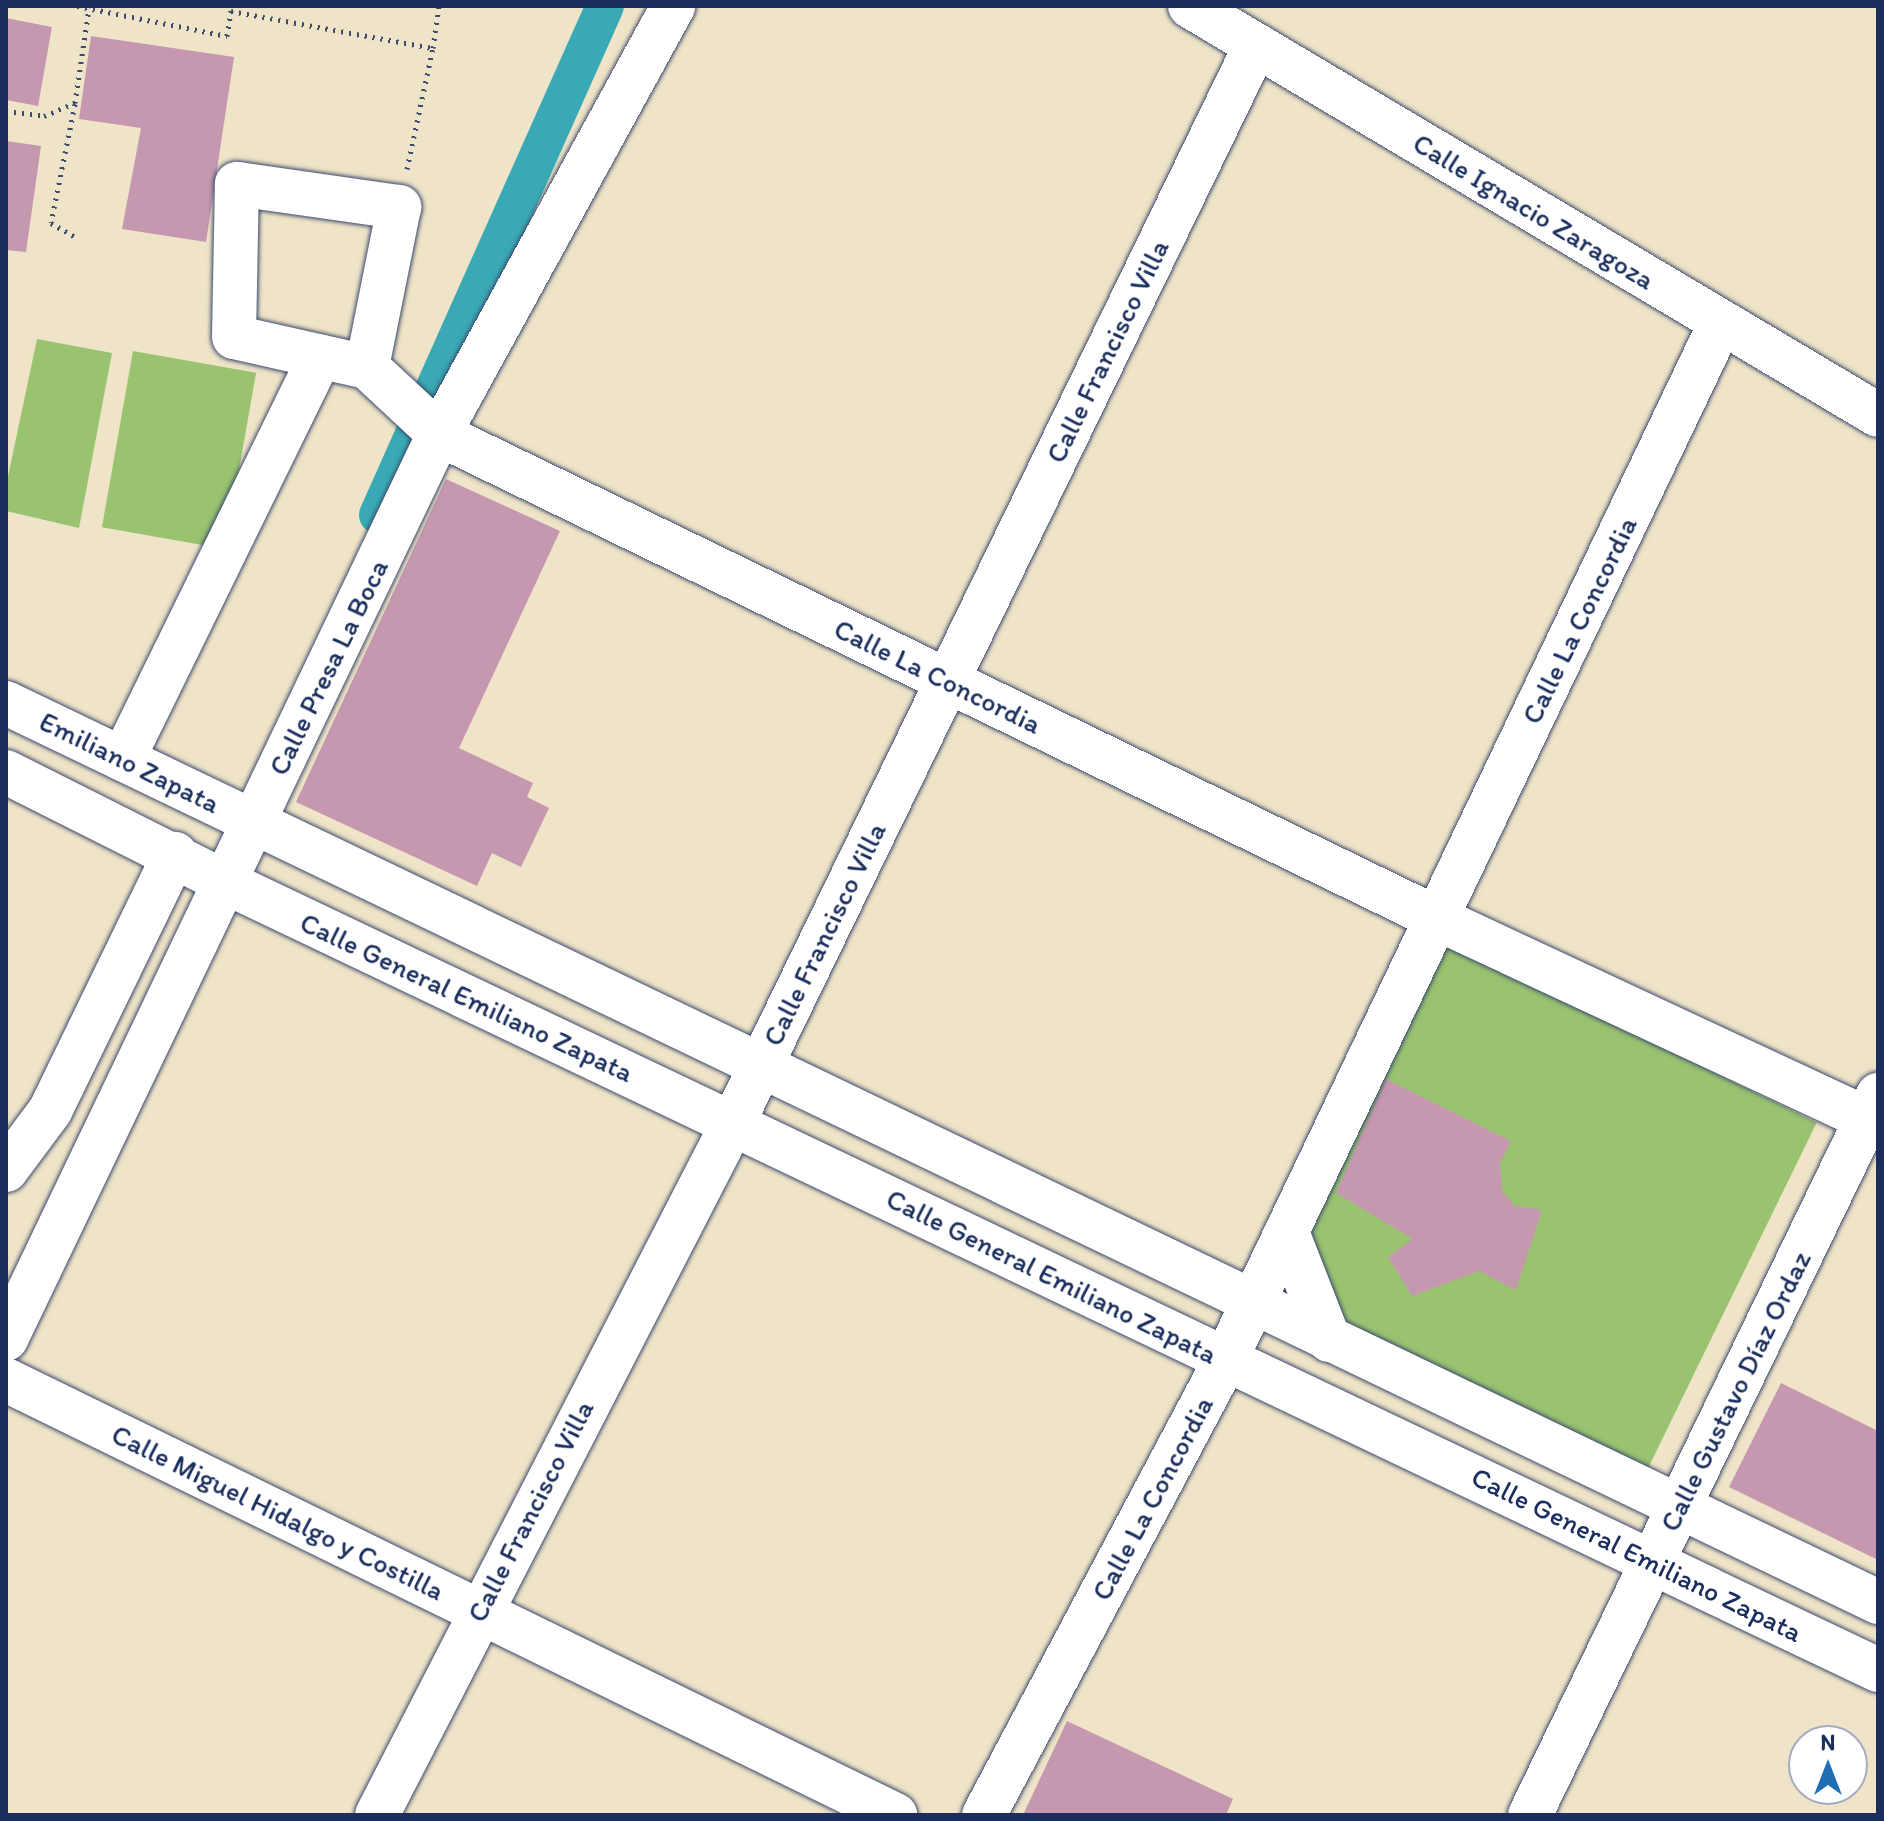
<!DOCTYPE html>
<html>
<head>
<meta charset="utf-8">
<style>
  body { margin:0 }
  #map { position:relative; width:1884px; height:1821px; overflow:hidden; background:#efe4c7; font-family:Itim,sans-serif }
  div>[style] { position:absolute }
  .green>* { inset:0; background:#99c370; transform-origin:0 0 }
  .canal>* { height:38px; margin:-19px; padding:0 19px; transform-origin:19px; border-radius:19px; background:#39aab5 }
  .building>* { inset:0; background:#c598af }
  .path>* { height:5px; margin-top:-2.5px; transform-origin:0; background:repeating-linear-gradient(90deg,#3b4a6e 0 2px,transparent 0 8px) }
  .roads { filter:drop-shadow(0 0 2px #3b4a6e) drop-shadow(0 0 2px #3b4a6e) }
  .minor>* { height:44px; margin:-22px; padding:0 22px; transform-origin:22px; border-radius:22px; background:#fff }
  span { translate:-50% -50%; white-space:nowrap; text-align:center; line-height:1.15; -webkit-text-stroke:8px #fff; paint-order:stroke }
  .street-label { font-size:28px; color:#1b2f5e }
  .frame { position:absolute; inset:0; border:8px solid #1b2f5e; pointer-events:none }
  .north { position:absolute; left:1788px; top:1725px; width:80px; height:80px; box-sizing:border-box; background:#fff; border:2px solid #a4acbf; border-radius:50%; rotate:0deg; font-size:22px; font-weight:700; line-height:32px; text-align:center; color:#1b2f5e }
  .north::after { content:''; display:block; margin:auto; width:28px; height:36px; background:#1f6fb2; clip-path:polygon(50% 0,100% 100%,50% 72%,0 100%) }
</style>
</head>
<body>
<div id="map">
  <div class="green">
    <i style="clip-path:polygon(37px 339px,112px 353px,79px 528px,6px 511px,6px 486px)"></i>
    <i style="left:133px;top:351px;width:125px;height:179px;rotate:10deg"></i>
    <i style="left:1440px;top:939px;width:419px;height:389px;rotate:26deg"></i>
  </div>
  <div class="canal">
    <i style="left:378px;top:515px;width:557px;rotate:-65.96deg"></i>
  </div>
  <div class="building">
    <i style="clip-path:polygon(6px 18px,52px 27px,38px 106px,6px 100px)"></i>
    <i style="clip-path:polygon(91px 36px,234px 57px,206px 242px,122px 229px,141px 128px,79px 119px)"></i>
    <i style="clip-path:polygon(6px 141px,41px 146px,26px 252px,6px 250px)"></i>
    <i style="clip-path:polygon(446px 479px,560px 531px,459px 748px,533px 783px,527px 797px,549px 808px,521px 867px,492px 853px,477px 886px,296px 802px)"></i>
    <i style="clip-path:polygon(1386px 1079px,1511px 1141px,1500px 1163px,1502px 1191px,1515px 1206px,1542px 1210px,1516px 1290px,1479px 1271px,1412px 1296px,1388px 1257px,1413px 1239px,1336px 1193px)"></i>
    <i style="clip-path:polygon(1781px 1383px,1878px 1431px,1878px 1560px,1729px 1487px)"></i>
    <i style="clip-path:polygon(1067px 1721px,1233px 1799px,1226px 1815px,1023px 1815px)"></i>
  </div>
  <div class="path">
    <i style="left:77px;top:6px;width:153px;rotate:11.3deg"></i>
    <i style="left:227px;top:36px;width:30px;rotate:-81deg"></i>
    <i style="left:231px;top:11px;width:205px;rotate:10.4deg"></i>
    <i style="left:433px;top:48px;width:42px;rotate:-81.9deg"></i>
    <i style="left:75px;top:104px;width:121px;rotate:101.4deg"></i>
    <i style="left:51px;top:223px;width:30px;rotate:30deg"></i>
    <i style="left:6px;top:111px;width:38px;rotate:7deg"></i>
    <i style="left:44px;top:116px;width:34px;rotate:-23deg"></i>
    <i style="left:75px;top:103px;width:96px;rotate:-81.6deg"></i>
    <i style="left:407px;top:169px;width:124px;rotate:-77.9deg"></i>
  </div>
  <div class="roads">
    <div class="minor">
      <i style="left:1190px;top:6px;width:800px;rotate:30.73deg"></i>
      <i style="left:237px;top:184px;width:164px;rotate:8.1deg"></i>
      <i style="left:399px;top:207px;width:163px;rotate:101.3deg"></i>
      <i style="left:367px;top:367px;width:136px;rotate:-167.3deg"></i>
      <i style="left:234px;top:337px;width:153px;rotate:-88.9deg"></i>
      <i style="left:367px;top:367px;width:98px;rotate:42.9deg"></i>
      <i style="left:439px;top:434px;width:1108px;rotate:25.89deg"></i>
      <i style="left:1436px;top:918px;width:488px;rotate:25deg"></i>
      <i style="left:6px;top:703px;width:2077px;rotate:25.65deg"></i>
      <i style="left:123px;top:759px;width:448px;rotate:-63.9deg"></i>
      <i style="left:6px;top:772px;width:245px;rotate:26.7deg"></i>
      <i style="left:225px;top:882px;width:1831px;rotate:25.49deg"></i>
      <i style="left:6px;top:1170px;width:74px;rotate:-53.3deg"></i>
      <i style="left:50px;top:1111px;width:286px;rotate:-64.1deg"></i>
      <i style="left:1287px;top:1232px;width:116px;rotate:68.7deg"></i>
      <i style="left:6px;top:1339px;width:1003px;rotate:-64.43deg"></i>
      <i style="left:439px;top:434px;width:488px;rotate:-61.3deg"></i>
      <i style="left:6px;top:1380px;width:990px;rotate:26.07deg"></i>
      <i style="left:377px;top:1815px;width:778px;rotate:-62.78deg"></i>
      <i style="left:733px;top:1123px;width:1198px;rotate:-64.12deg"></i>
      <i style="left:984px;top:1815px;width:516px;rotate:-62.05deg"></i>
      <i style="left:1226px;top:1359px;width:1149px;rotate:-64.48deg"></i>
      <i style="left:1530px;top:1815px;width:800px;rotate:-64.2deg"></i>
    </div>
  </div>
  <div class="street-label">
    <span style="left:1534px;top:211px;rotate:31deg">Calle Ignacio Zaragoza</span>
    <span style="left:1107px;top:351px;rotate:-64deg">Calle Francisco Villa</span>
    <span style="left:1579px;top:620px;rotate:-64deg">Calle La Concordia</span>
    <span style="left:328px;top:667px;rotate:-64deg">Calle Presa La Boca</span>
    <span style="left:938px;top:676px;rotate:26deg">Calle La Concordia</span>
    <span style="left:130px;top:762px;rotate:26deg">Emiliano Zapata</span>
    <span style="left:824px;top:934px;rotate:-64deg">Calle Francisco Villa</span>
    <span style="left:467px;top:997px;rotate:25deg">Calle General Emiliano Zapata</span>
    <span style="left:1052px;top:1276px;rotate:26deg">Calle General Emiliano Zapata</span>
    <span style="left:1735px;top:1391px;rotate:-64deg">Calle Gustavo Díaz Ordaz</span>
    <span style="left:1152px;top:1498px;rotate:-62deg">Calle La Concordia</span>
    <span style="left:530px;top:1511px;rotate:-63deg">Calle Francisco Villa</span>
    <span style="left:278px;top:1512px;rotate:26deg">Calle Miguel Hidalgo y Costilla</span>
    <span style="left:1637px;top:1554px;rotate:26deg">Calle General Emiliano Zapata</span>
  </div>
  <div class="frame"></div>
  <div class="north">N</div>
</div>
</body>
</html>
